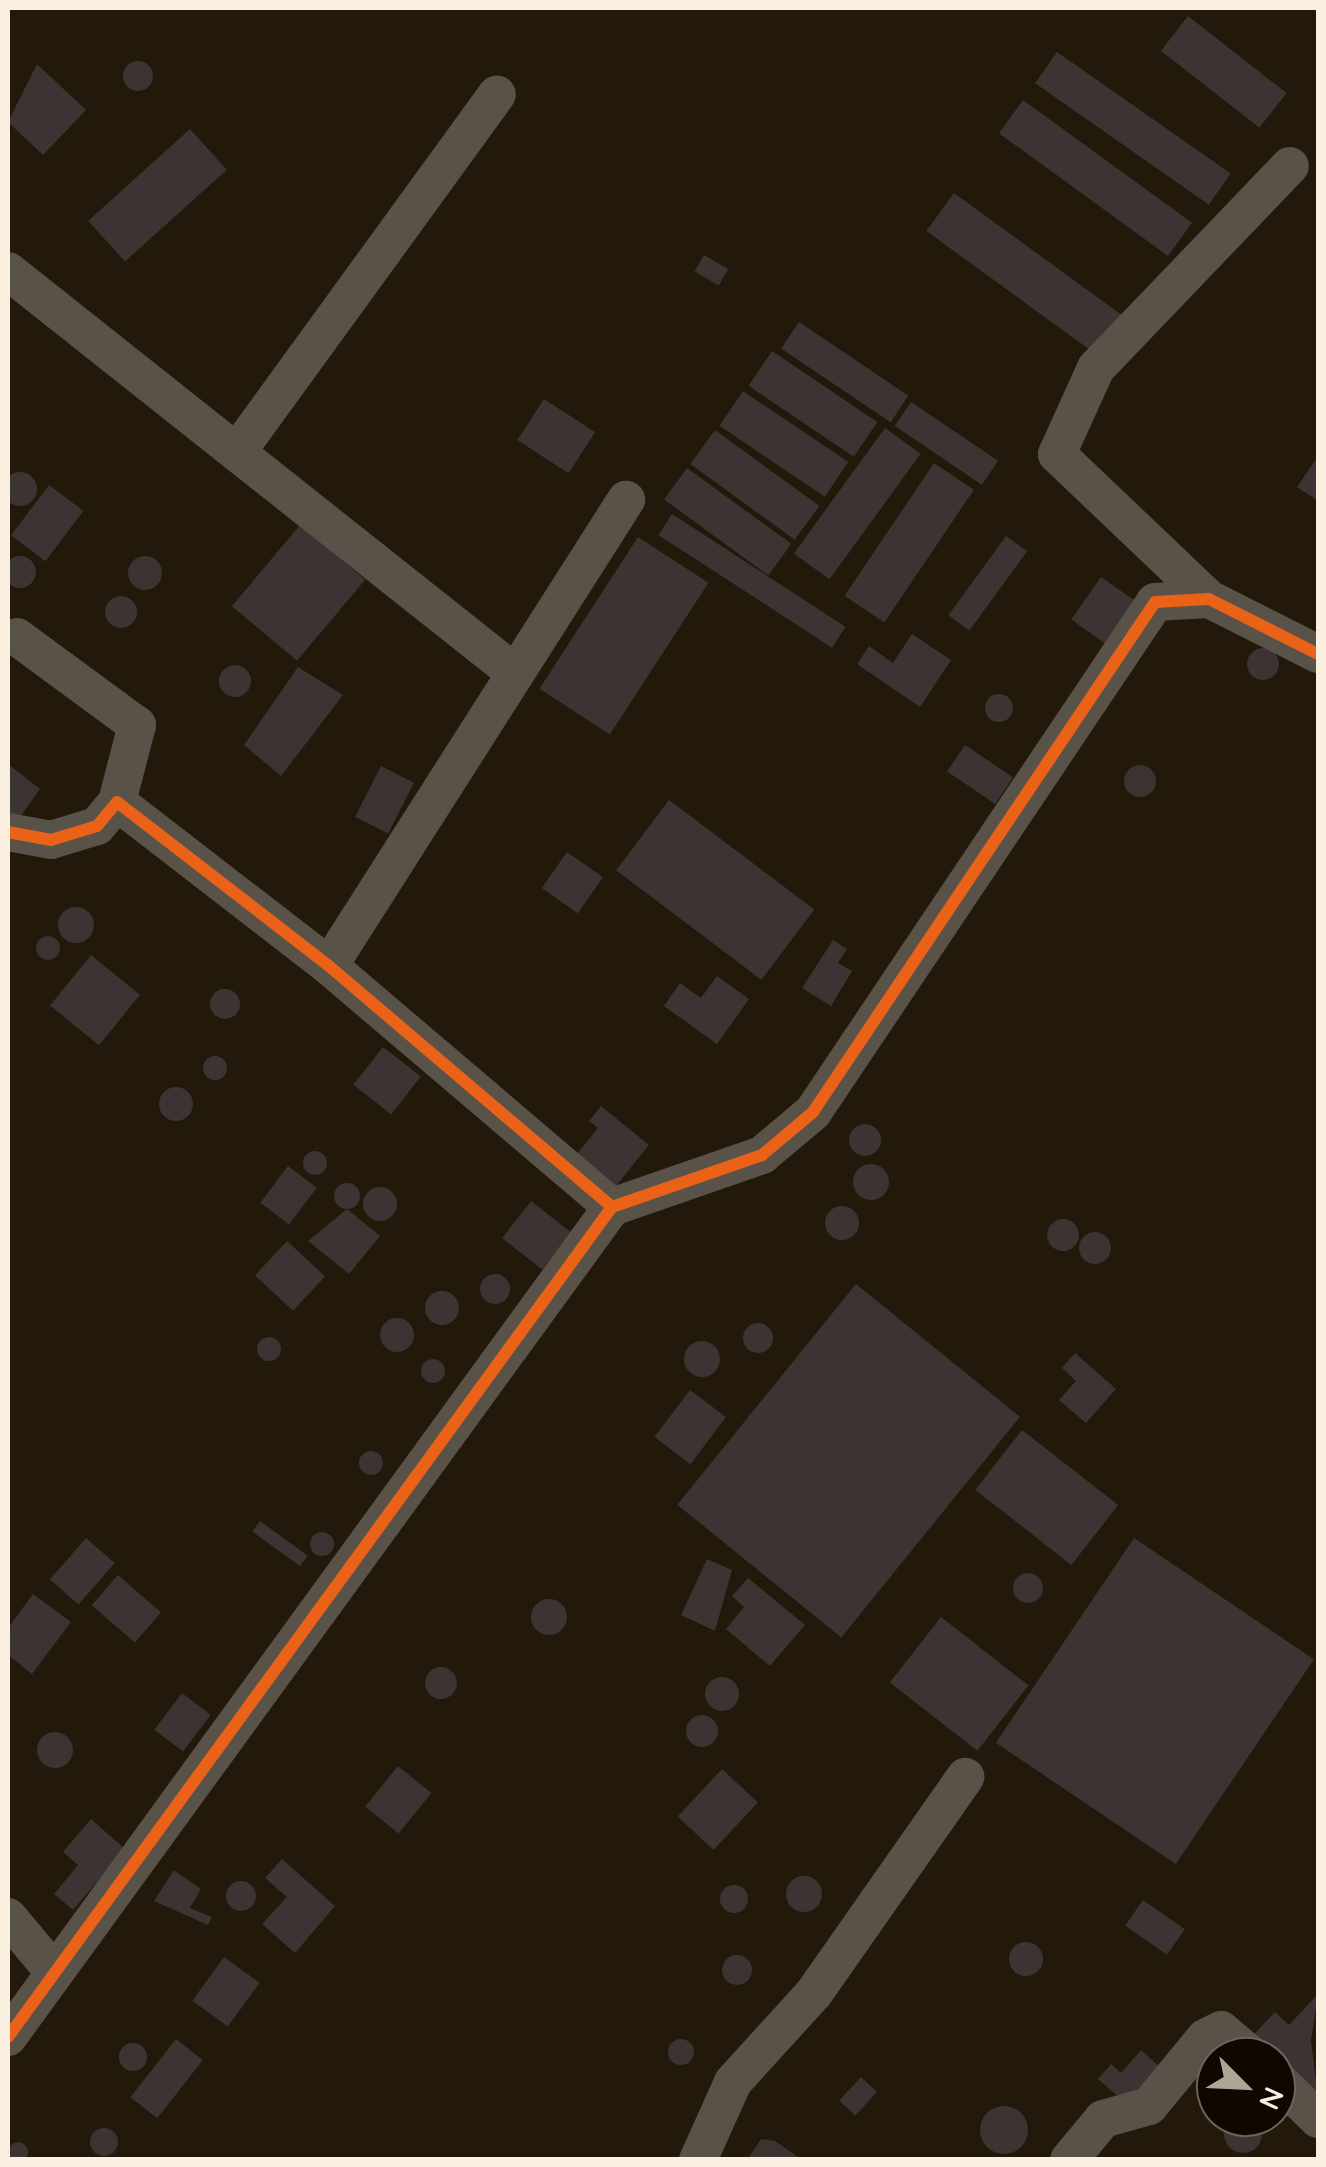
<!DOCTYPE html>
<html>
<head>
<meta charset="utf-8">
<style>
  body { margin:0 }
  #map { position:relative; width:1326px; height:2167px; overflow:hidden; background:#22190a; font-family:Quicksand,sans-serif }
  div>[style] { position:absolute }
  .building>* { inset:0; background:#3b3432; transform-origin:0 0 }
  .round { border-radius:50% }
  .minor>* { height:38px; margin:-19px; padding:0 19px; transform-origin:19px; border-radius:19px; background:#585249 }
  .cycleway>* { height:12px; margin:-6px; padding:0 6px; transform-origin:6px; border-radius:6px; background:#ea6118 }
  span { translate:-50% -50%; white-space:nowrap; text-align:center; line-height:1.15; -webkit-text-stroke:8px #0f0801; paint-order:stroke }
  .frame { position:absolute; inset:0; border:10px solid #fbf0e0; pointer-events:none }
  .north { position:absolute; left:1196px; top:2037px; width:100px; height:100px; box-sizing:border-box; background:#0f0801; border:2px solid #6d655a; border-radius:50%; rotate:114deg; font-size:28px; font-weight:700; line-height:40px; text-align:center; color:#fbf0e0 }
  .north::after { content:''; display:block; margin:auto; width:35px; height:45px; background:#afa595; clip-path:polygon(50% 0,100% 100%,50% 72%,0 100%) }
</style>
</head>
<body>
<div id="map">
  <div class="building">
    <i style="left:1188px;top:16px;width:125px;height:44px;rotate:38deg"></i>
    <i style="left:1057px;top:52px;width:212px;height:38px;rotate:35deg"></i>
    <i class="round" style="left:123px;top:61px;width:30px;height:30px"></i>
    <i style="clip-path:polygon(37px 64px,86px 110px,43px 155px,8px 122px)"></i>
    <i style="left:1023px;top:100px;width:209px;height:41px;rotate:36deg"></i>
    <i style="left:190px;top:129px;width:55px;height:137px;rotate:48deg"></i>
    <i style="left:954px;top:193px;width:210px;height:47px;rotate:36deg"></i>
    <i style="left:704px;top:255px;width:28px;height:19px;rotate:30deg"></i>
    <i style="left:799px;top:322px;width:132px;height:32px;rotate:34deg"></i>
    <i style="left:772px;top:351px;width:127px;height:42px;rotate:34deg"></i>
    <i style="left:743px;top:391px;width:127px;height:42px;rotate:34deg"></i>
    <i style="left:544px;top:399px;width:61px;height:49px;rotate:33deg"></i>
    <i style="left:911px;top:402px;width:105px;height:29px;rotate:34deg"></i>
    <i style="left:885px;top:428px;width:44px;height:155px;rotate:36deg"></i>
    <i style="left:715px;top:430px;width:129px;height:42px;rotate:36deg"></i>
    <i style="clip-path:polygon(1318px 456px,1318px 501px,1297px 487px)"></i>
    <i style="left:934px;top:463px;width:48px;height:160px;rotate:34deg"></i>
    <i style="left:687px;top:468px;width:129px;height:39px;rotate:36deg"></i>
    <i class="round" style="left:3px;top:472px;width:34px;height:34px"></i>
    <i style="left:49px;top:485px;width:43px;height:63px;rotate:37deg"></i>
    <i style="left:672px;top:514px;width:207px;height:25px;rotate:33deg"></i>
    <i style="left:300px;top:525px;width:85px;height:106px;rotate:40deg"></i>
    <i style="left:1006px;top:536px;width:26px;height:98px;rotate:36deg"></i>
    <i style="left:638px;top:537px;width:84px;height:181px;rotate:33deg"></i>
    <i class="round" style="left:128px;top:556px;width:34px;height:34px"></i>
    <i class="round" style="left:4px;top:556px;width:32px;height:32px"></i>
    <i style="left:1101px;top:577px;width:42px;height:52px;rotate:35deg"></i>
    <i class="round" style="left:105px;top:596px;width:32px;height:32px"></i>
    <i style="clip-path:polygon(912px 634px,951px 660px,920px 707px,857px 664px,869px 646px,893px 663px)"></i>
    <i class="round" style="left:1247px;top:648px;width:32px;height:32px"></i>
    <i class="round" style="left:219px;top:665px;width:32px;height:32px"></i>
    <i style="clip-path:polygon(298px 667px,343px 695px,281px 776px,244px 745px)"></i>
    <i class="round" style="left:985px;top:694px;width:28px;height:28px"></i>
    <i style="left:965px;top:745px;width:58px;height:32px;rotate:34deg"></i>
    <i style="clip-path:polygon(8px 764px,40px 789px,17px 821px,8px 814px)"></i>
    <i class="round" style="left:1124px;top:765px;width:32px;height:32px"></i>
    <i style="left:381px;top:766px;width:37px;height:57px;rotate:27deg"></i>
    <i style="left:669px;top:800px;width:182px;height:88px;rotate:37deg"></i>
    <i style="left:567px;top:852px;width:44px;height:44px;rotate:35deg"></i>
    <i class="round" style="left:58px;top:907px;width:36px;height:36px"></i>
    <i class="round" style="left:36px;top:936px;width:24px;height:24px"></i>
    <i style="clip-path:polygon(833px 940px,847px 949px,838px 963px,852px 971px,831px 1006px,802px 988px)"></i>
    <i style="left:91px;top:955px;width:63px;height:65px;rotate:39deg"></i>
    <i style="clip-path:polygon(717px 976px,749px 999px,717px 1044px,664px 1006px,680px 983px,701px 998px)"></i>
    <i class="round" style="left:210px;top:989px;width:30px;height:30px"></i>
    <i style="left:383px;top:1047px;width:48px;height:48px;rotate:38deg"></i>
    <i class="round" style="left:203px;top:1056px;width:24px;height:24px"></i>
    <i class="round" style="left:159px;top:1087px;width:34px;height:34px"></i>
    <i style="clip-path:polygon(601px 1106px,649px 1145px,616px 1186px,577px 1154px,598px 1128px,589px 1121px)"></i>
    <i class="round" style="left:849px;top:1124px;width:32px;height:32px"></i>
    <i class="round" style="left:303px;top:1151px;width:24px;height:24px"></i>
    <i class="round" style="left:853px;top:1164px;width:36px;height:36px"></i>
    <i style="left:288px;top:1166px;width:36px;height:46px;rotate:37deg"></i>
    <i class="round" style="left:334px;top:1183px;width:26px;height:26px"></i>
    <i class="round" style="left:363px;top:1187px;width:34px;height:34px"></i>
    <i style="left:531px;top:1201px;width:51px;height:47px;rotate:38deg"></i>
    <i class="round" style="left:825px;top:1206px;width:34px;height:34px"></i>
    <i style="clip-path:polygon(347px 1209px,380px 1236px,349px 1274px,308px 1241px)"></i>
    <i class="round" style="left:1047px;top:1219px;width:32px;height:32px"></i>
    <i class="round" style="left:1079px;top:1232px;width:32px;height:32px"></i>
    <i style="left:287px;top:1241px;width:52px;height:47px;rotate:43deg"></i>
    <i class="round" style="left:480px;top:1274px;width:30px;height:30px"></i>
    <i style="left:856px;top:1284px;width:211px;height:284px;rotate:39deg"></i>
    <i class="round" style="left:425px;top:1291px;width:34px;height:34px"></i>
    <i class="round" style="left:380px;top:1318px;width:34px;height:34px"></i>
    <i class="round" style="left:743px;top:1323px;width:30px;height:30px"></i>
    <i class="round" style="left:257px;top:1337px;width:24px;height:24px"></i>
    <i class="round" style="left:684px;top:1341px;width:36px;height:36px"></i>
    <i style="clip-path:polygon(1075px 1353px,1116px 1389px,1086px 1423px,1059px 1400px,1076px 1381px,1062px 1368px)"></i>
    <i class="round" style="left:421px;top:1359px;width:24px;height:24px"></i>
    <i style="left:690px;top:1390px;width:45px;height:59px;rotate:37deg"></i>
    <i style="left:1022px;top:1430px;width:122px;height:76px;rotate:38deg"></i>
    <i class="round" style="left:359px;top:1451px;width:24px;height:24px"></i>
    <i style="left:260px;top:1521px;width:59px;height:13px;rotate:36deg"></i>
    <i class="round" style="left:310px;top:1532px;width:24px;height:24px"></i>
    <i style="left:86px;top:1538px;width:38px;height:55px;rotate:41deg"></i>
    <i style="left:1134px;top:1538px;width:217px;height:247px;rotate:34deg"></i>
    <i style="clip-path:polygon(707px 1559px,732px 1570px,715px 1631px,681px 1615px)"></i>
    <i class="round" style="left:1013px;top:1573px;width:30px;height:30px"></i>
    <i style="left:118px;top:1575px;width:57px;height:40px;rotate:41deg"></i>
    <i style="clip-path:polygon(748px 1578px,805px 1625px,770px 1666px,726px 1629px,744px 1607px,732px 1596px)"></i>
    <i style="clip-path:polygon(33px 1594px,71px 1622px,32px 1674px,8px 1655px,8px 1628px)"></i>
    <i class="round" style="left:531px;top:1599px;width:36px;height:36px"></i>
    <i style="left:941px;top:1617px;width:111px;height:83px;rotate:38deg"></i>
    <i class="round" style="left:425px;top:1667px;width:32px;height:32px"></i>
    <i class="round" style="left:705px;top:1677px;width:34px;height:34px"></i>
    <i style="left:182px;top:1693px;width:36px;height:46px;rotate:37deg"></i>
    <i class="round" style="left:686px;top:1715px;width:32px;height:32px"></i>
    <i class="round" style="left:37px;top:1732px;width:36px;height:36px"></i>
    <i style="left:398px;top:1766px;width:43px;height:52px;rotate:39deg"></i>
    <i style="left:722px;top:1769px;width:49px;height:65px;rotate:43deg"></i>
    <i style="clip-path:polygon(91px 1819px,125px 1849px,73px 1910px,54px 1894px,78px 1865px,63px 1852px)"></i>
    <i style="clip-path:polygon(282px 1859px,335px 1906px,295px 1953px,262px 1924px,287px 1897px,265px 1878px)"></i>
    <i style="clip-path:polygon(174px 1870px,201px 1889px,190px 1908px,212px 1917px,208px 1925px,154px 1901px)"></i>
    <i class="round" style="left:786px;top:1876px;width:36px;height:36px"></i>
    <i class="round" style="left:226px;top:1881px;width:30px;height:30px"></i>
    <i class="round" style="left:720px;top:1885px;width:28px;height:28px"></i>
    <i style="left:1143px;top:1900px;width:51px;height:31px;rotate:35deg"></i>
    <i class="round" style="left:1009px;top:1942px;width:34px;height:34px"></i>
    <i class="round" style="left:722px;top:1955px;width:30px;height:30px"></i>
    <i style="left:224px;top:1957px;width:44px;height:54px;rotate:36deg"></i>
    <i style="clip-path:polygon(1318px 1994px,1311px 2040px,1318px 2097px,1253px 2035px,1275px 2012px,1289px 2025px)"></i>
    <i class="round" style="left:668px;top:2039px;width:26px;height:26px"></i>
    <i style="left:176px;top:2039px;width:34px;height:74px;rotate:38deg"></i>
    <i class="round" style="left:119px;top:2043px;width:28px;height:28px"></i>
    <i style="clip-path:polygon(1141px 2050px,1162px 2069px,1129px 2106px,1098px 2079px,1111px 2064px,1121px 2073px)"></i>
    <i style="left:861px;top:2077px;width:22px;height:32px;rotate:43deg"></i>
    <i class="round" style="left:980px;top:2106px;width:48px;height:48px"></i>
    <i class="round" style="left:1224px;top:2115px;width:38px;height:38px"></i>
    <i class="round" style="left:90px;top:2128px;width:28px;height:28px"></i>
    <i style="clip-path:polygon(761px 2139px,775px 2141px,802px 2160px,747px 2160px)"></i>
    <i class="round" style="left:8px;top:2142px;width:20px;height:20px"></i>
  </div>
  <div class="minor">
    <i style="left:8px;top:271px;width:647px;rotate:38.41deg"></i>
    <i style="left:237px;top:452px;width:442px;rotate:-54deg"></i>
    <i style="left:1209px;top:599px;width:210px;rotate:-136.4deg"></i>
    <i style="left:1057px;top:454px;width:94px;rotate:-65.6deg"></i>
    <i style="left:1096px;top:368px;width:280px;rotate:-46.2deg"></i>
    <i style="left:17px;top:637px;width:149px;rotate:36.3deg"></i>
    <i style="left:137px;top:725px;width:80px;rotate:104.6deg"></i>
    <i style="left:8px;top:832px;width:44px;rotate:10.5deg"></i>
    <i style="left:51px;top:840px;width:48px;rotate:-16.9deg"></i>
    <i style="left:97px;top:826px;width:31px;rotate:-50deg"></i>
    <i style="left:117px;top:802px;width:268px;rotate:37.7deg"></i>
    <i style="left:329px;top:966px;width:372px;rotate:40.4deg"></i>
    <i style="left:329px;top:966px;width:553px;rotate:-57.49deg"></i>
    <i style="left:8px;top:1917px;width:72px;rotate:50.1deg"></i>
    <i style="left:8px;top:2037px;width:1027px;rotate:-53.96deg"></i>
    <i style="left:612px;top:1207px;width:159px;rotate:-19.1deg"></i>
    <i style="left:762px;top:1155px;width:67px;rotate:-40.1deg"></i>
    <i style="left:813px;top:1112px;width:614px;rotate:-56.15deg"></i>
    <i style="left:1155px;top:602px;width:54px;rotate:-3.2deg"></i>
    <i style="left:1209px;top:599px;width:122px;rotate:26.8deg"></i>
    <i style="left:1276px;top:2078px;width:59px;rotate:44.3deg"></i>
    <i style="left:698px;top:2160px;width:85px;rotate:-65.8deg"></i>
    <i style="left:733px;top:2082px;width:120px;rotate:-47.7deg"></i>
    <i style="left:814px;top:1993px;width:264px;rotate:-55deg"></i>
    <i style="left:1069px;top:2160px;width:53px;rotate:-50.3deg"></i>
    <i style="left:1103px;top:2119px;width:48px;rotate:-15.8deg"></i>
    <i style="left:1149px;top:2106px;width:88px;rotate:-50.5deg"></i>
    <i style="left:1205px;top:2038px;width:18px;rotate:-27deg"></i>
    <i style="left:1221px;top:2030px;width:42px;rotate:40.2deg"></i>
  </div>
  <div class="cycleway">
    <i style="left:8px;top:832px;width:44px;rotate:10.5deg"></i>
    <i style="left:51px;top:840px;width:48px;rotate:-16.9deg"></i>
    <i style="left:97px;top:826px;width:31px;rotate:-50deg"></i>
    <i style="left:117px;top:802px;width:268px;rotate:37.7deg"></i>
    <i style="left:329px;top:966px;width:372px;rotate:40.4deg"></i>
    <i style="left:8px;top:2037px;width:1027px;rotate:-53.96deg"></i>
    <i style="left:612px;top:1207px;width:159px;rotate:-19.1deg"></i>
    <i style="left:762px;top:1155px;width:67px;rotate:-40.1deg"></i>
    <i style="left:813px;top:1112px;width:614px;rotate:-56.15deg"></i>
    <i style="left:1155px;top:602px;width:54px;rotate:-3.2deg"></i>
    <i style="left:1209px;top:599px;width:122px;rotate:26.8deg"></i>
  </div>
  <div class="frame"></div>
  <div class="north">N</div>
</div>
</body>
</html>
